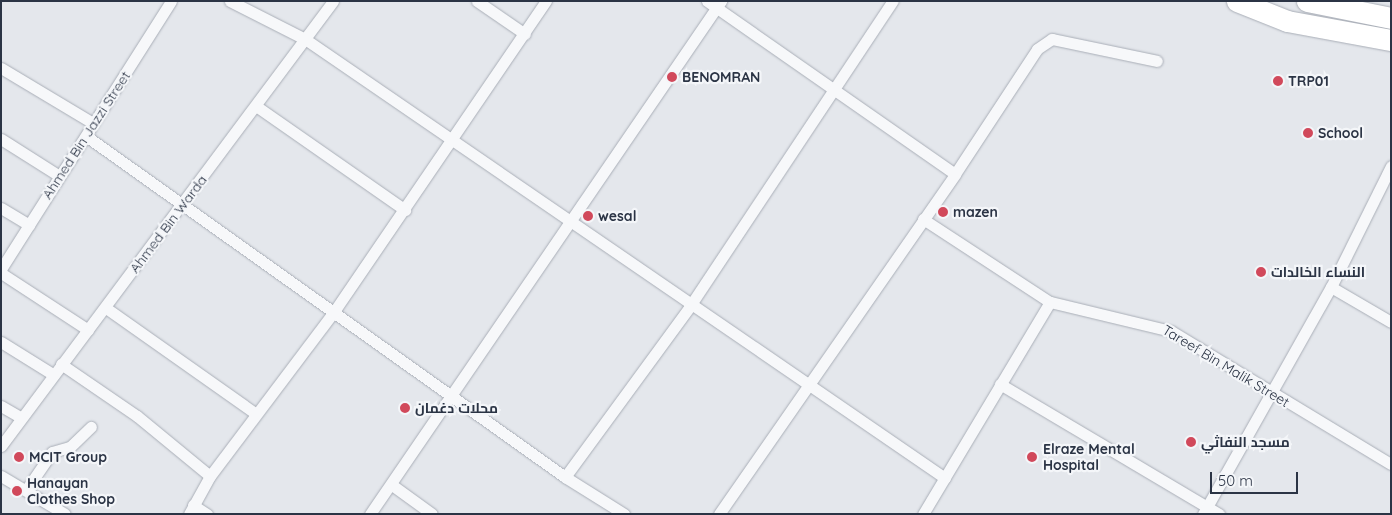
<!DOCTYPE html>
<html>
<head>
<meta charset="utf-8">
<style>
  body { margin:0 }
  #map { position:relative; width:1392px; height:515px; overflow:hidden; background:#e4e7ec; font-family:Quicksand,Cairo,sans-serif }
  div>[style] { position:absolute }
  .roads { filter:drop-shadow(0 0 1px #a9aeb7) drop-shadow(0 0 1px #a9aeb7) }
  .street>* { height:11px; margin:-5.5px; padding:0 5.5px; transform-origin:5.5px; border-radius:5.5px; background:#f7f8fa }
  .highway>* { height:21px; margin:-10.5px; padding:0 10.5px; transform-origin:10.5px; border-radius:10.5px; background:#fff }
  .dots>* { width:14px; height:14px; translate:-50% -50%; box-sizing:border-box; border:2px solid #f4f6f9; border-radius:50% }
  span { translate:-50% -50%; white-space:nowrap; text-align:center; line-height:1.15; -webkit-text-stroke:4.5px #f4f6f9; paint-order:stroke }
  .poi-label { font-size:14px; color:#2b3445; font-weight:700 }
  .left { translate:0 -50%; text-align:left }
  .street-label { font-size:14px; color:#2b3445 }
  .frame { position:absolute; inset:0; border:2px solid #2b3445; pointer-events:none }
  .scale { position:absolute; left:1210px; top:472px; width:88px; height:22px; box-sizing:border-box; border:2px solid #2b3445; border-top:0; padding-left:6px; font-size:15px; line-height:18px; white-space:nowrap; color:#2b3445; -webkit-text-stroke:4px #f4f6f9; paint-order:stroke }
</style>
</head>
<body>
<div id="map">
  <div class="roads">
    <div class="street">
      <i style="left:230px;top:1px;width:84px;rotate:26.9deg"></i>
      <i style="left:305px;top:39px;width:776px;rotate:34.45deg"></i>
      <i style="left:477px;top:1px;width:58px;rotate:34.5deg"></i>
      <i style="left:707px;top:1px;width:302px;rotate:34.9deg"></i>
      <i style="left:955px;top:174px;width:149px;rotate:-56.7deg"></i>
      <i style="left:1037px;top:49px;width:18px;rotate:-34deg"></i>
      <i style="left:1052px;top:39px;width:107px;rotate:11.8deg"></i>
      <i style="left:1px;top:68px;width:107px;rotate:30.9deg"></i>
      <i style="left:256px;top:106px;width:182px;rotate:34.9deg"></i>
      <i style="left:86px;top:136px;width:588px;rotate:35.45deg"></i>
      <i style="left:565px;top:477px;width:70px;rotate:32.1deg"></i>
      <i style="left:1px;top:139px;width:67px;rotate:32.3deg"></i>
      <i style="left:1px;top:208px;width:33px;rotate:31deg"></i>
      <i style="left:923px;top:219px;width:152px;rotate:33.2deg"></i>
      <i style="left:1050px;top:302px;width:124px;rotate:13.5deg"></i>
      <i style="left:1171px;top:331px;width:257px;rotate:31.2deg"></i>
      <i style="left:1px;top:269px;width:317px;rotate:-57.6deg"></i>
      <i style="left:1px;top:273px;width:104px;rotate:33.2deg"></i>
      <i style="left:1331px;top:287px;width:69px;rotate:30.3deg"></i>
      <i style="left:106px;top:308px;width:182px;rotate:35.2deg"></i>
      <i style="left:1px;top:342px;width:62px;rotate:31.9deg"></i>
      <i style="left:61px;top:364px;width:92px;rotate:34.4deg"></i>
      <i style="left:137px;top:416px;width:94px;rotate:39.4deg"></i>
      <i style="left:1000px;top:384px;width:255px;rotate:30.7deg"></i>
      <i style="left:1px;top:406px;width:22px;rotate:30deg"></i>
      <i style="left:1px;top:446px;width:555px;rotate:-53.27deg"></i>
      <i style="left:1px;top:476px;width:74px;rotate:30.7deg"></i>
      <i style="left:565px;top:477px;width:212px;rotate:-53.8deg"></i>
      <i style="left:690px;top:306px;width:366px;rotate:-56.4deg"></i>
      <i style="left:392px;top:485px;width:49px;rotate:35.9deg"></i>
      <i style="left:26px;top:490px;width:46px;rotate:-55.6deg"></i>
      <i style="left:52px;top:452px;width:19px;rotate:-16deg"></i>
      <i style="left:70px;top:447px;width:29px;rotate:-44deg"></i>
      <i style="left:193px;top:505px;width:17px;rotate:33deg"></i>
      <i style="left:189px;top:514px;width:43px;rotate:-61.1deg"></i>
      <i style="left:210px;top:476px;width:204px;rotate:-53deg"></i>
      <i style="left:333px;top:313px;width:378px;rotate:-55.7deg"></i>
      <i style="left:370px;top:514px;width:622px;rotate:-55.62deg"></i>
      <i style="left:719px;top:514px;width:414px;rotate:-55.2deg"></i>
      <i style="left:923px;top:514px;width:247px;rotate:-59.1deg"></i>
      <i style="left:1203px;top:514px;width:261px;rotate:-60.6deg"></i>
      <i style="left:1331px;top:287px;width:135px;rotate:-63.6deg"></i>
    </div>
    <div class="highway">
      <i style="left:1237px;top:1px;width:54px;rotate:21.8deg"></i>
      <i style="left:1287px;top:21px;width:106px;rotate:10.4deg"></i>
      <i style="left:1307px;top:1px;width:86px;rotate:11.4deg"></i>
    </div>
  </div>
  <div class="dots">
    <i style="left:672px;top:77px;background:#d1495b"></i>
    <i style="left:1278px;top:81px;background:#d1495b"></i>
    <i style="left:1308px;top:133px;background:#d1495b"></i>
    <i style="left:943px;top:212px;background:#d1495b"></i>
    <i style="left:588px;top:216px;background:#d1495b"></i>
    <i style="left:1261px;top:272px;background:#d1495b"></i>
    <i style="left:405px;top:408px;background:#d1495b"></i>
    <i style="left:1191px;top:442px;background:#d1495b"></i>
    <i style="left:19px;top:457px;background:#d1495b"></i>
    <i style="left:1032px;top:457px;background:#d1495b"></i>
    <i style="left:17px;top:491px;background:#d1495b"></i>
  </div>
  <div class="poi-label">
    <span class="left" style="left:682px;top:77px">BENOMRAN</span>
    <span class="left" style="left:1288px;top:81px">TRP01</span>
    <span class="left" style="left:1318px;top:133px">School</span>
    <span class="left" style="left:953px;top:212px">mazen</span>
    <span class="left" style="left:598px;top:216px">wesal</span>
    <span class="left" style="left:1271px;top:272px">النساء الخالدات</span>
    <span class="left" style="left:415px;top:408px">محلات دغمان</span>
    <span class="left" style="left:1201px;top:442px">مسجد النفاثي</span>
    <span class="left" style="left:1043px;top:457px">Elraze Mental<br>Hospital</span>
    <span class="left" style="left:29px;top:457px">MCIT Group</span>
    <span class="left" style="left:27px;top:491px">Hanayan<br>Clothes Shop</span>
  </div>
  <div class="street-label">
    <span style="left:86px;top:135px;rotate:-57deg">Ahmed Bin Jazzi Street</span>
    <span style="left:168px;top:224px;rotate:-53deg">Ahmed Bin Warda</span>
    <span style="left:1226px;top:366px;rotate:31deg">Tareef Bin Malik Street</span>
  </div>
  <div class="frame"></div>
  <div class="scale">50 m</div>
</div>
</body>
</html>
